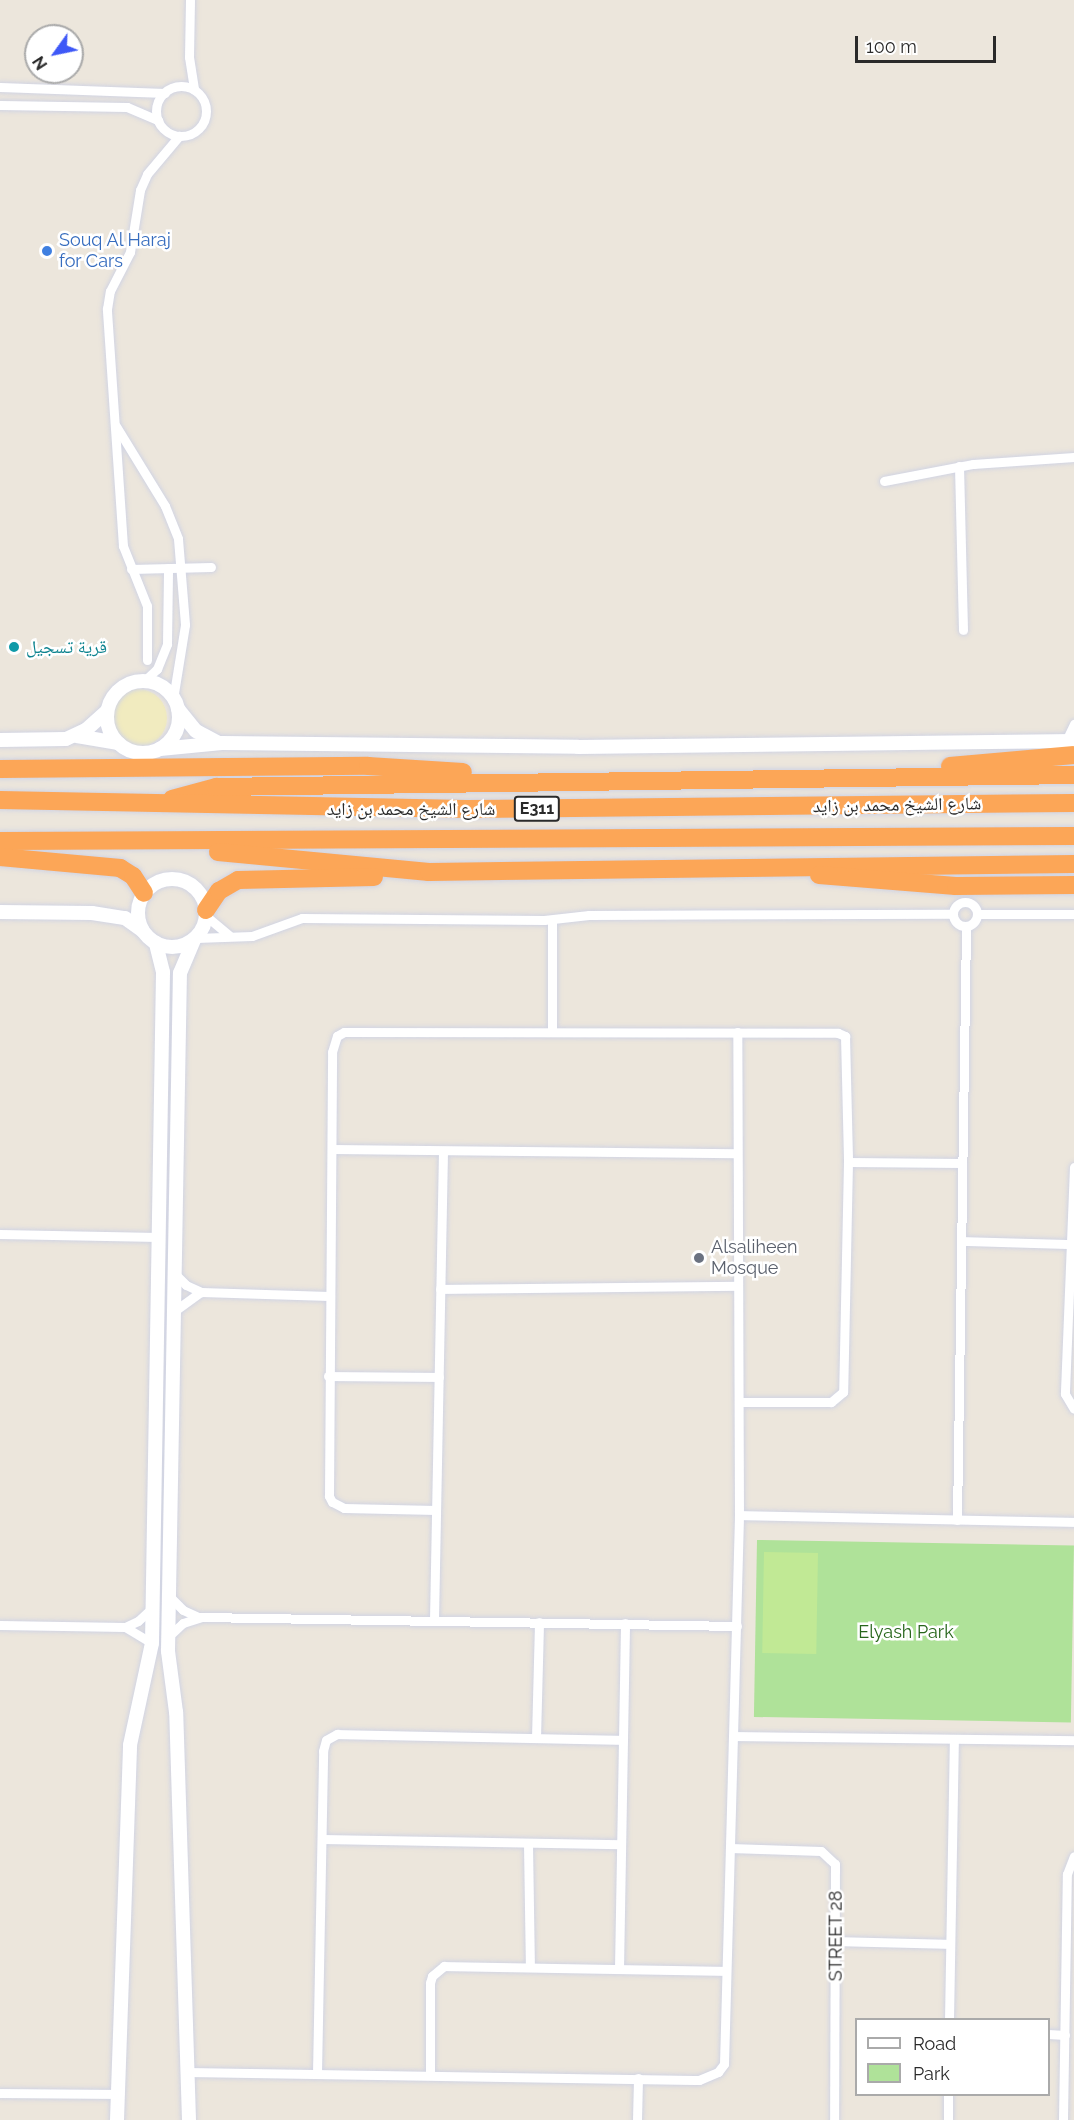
<!DOCTYPE html>
<html>
<head>
<meta charset="utf-8">
<style>
  body { margin:0 }
  #map { position:relative; width:1074px; height:2120px; overflow:hidden; background:#ece6dc; font-family:Raleway,"Noto Naskh Arabic",sans-serif }
  div>[style] { position:absolute }
  .green>* { inset:0; background:#afe299; transform-origin:0 0 }
  .sand>* { inset:0; background:#f1ebbf }
  .round { border-radius:50% }
  .pitch>* { inset:0; background:#c1e995; transform-origin:0 0 }
  .roads { filter:drop-shadow(0 0 2px #d1d4e3) drop-shadow(0 0 2px #d1d4e3) }
  .street>* { height:9px; margin:-4.5px; padding:0 4.5px; transform-origin:4.5px; border-radius:4.5px; background:#fff }
  .street>.ring { margin:-4.5px; padding:0; box-sizing:content-box; background:none; border:9px solid #fff; border-radius:50% }
  .secondary>* { height:14px; margin:-7px; padding:0 7px; transform-origin:7px; border-radius:7px; background:#fff }
  .secondary>.ring { margin:-7px; padding:0; box-sizing:content-box; background:none; border:14px solid #fff; border-radius:50% }
  .highway>* { height:18px; margin:-9px; padding:0 9px; transform-origin:9px; border-radius:9px; background:#fca657 }
  .dots>* { width:16px; height:16px; translate:-50% -50%; box-sizing:border-box; border:3px solid #fff; border-radius:50% }
  span { translate:-50% -50%; white-space:nowrap; text-align:center; line-height:1.15; -webkit-text-stroke:5px #fff; paint-order:stroke }
  .shield-label span { padding:2px 4px; background:#fff; border:2px solid; border-radius:4px; -webkit-text-stroke-width:0 }
  .shield-label { font-size:16px; color:#2a2a2a; font-weight:700 }
  .shop-label { font-size:18px; color:#366cbe }
  .left { translate:0 -50%; text-align:left }
  .culture-label { font-size:18px; color:#0d838f }
  .street-label { font-size:18px; color:#2a2a2a }
  .worship-label { font-size:18px; color:#5b616d }
  .park-label { font-size:18px; color:#27661b }
  .legend { position:absolute; left:855px; top:2018px; width:195px; height:78px; box-sizing:border-box; background:#fff; border:2px solid #aaa; margin:0; padding:8px 10px; list-style:none; font-size:18px; color:#2a2a2a }
  .legend li { display:flex; align-items:center; gap:12px; height:30px }
  .legend b { width:30px; border:2px solid #aaa }
  .north { position:absolute; left:24px; top:24px; width:60px; height:60px; box-sizing:border-box; background:#fff; border:2px solid #aaa; border-radius:50%; rotate:237deg; font-size:16px; font-weight:700; line-height:24px; text-align:center; color:#2a2a2a }
  .north::after { content:''; display:block; margin:auto; width:21px; height:27px; background:#3e58f7; clip-path:polygon(50% 0,100% 100%,50% 72%,0 100%) }
  .scale { position:absolute; left:855px; top:36px; width:141px; height:27px; box-sizing:border-box; border:3px solid #2a2a2a; border-top:0; padding-left:8px; font-size:18px; line-height:21px; white-space:nowrap; color:#2a2a2a; -webkit-text-stroke:4px #fff; paint-order:stroke }
</style>
</head>
<body>
<div id="map">
  <div class="green">
    <i style="left:757px;top:1540px;width:317px;height:177px;rotate:1deg"></i>
  </div>
  <div class="sand">
    <i class="round" style="left:109px;top:689px;width:58px;height:58px"></i>
  </div>
  <div class="pitch">
    <i style="left:764px;top:1552px;width:54px;height:101px;rotate:1deg"></i>
  </div>
  <div class="roads">
    <div class="street">
      <i style="left:190px;top:0;width:57px;rotate:91deg"></i>
      <i style="left:189px;top:57px;width:33px;rotate:81deg"></i>
      <i class="ring" style="left:156px;top:86px;width:41px;height:41px"></i>
      <i style="left:0;top:87px;width:165px;rotate:2.1deg"></i>
      <i style="left:0;top:105px;width:127px;rotate:0.9deg"></i>
      <i style="left:127px;top:107px;width:34px;rotate:23deg"></i>
      <i style="left:116px;top:426px;width:94px;rotate:58.5deg"></i>
      <i style="left:165px;top:506px;width:35px;rotate:68deg"></i>
      <i style="left:178px;top:539px;width:86px;rotate:85.3deg"></i>
      <i style="left:185px;top:625px;width:75px;rotate:99.2deg"></i>
      <i style="left:959px;top:466px;width:164px;rotate:88.6deg"></i>
      <i style="left:884px;top:481px;width:91px;rotate:-10.8deg"></i>
      <i style="left:973px;top:464px;width:101px;rotate:-4deg"></i>
      <i style="left:131px;top:569px;width:80px;rotate:-1.4deg"></i>
      <i style="left:147px;top:660px;width:54px;rotate:-90deg"></i>
      <i style="left:147px;top:606px;width:65px;rotate:-111.8deg"></i>
      <i style="left:123px;top:546px;width:238px;rotate:-93.9deg"></i>
      <i style="left:107px;top:309px;width:18px;rotate:-81deg"></i>
      <i style="left:110px;top:291px;width:44px;rotate:-62.9deg"></i>
      <i style="left:130px;top:252px;width:63px;rotate:-80.8deg"></i>
      <i style="left:140px;top:190px;width:17px;rotate:-66deg"></i>
      <i style="left:147px;top:174px;width:50px;rotate:-49.9deg"></i>
      <i style="left:144px;top:681px;width:18px;rotate:-43deg"></i>
      <i style="left:157px;top:669px;width:27px;rotate:-68deg"></i>
      <i style="left:167px;top:644px;width:76px;rotate:-89.2deg"></i>
      <i style="left:1066px;top:741px;width:19px;rotate:-65deg"></i>
      <i class="ring" style="left:953px;top:902px;width:15px;height:15px"></i>
      <i style="left:977px;top:914px;width:97px"></i>
      <i style="left:206px;top:916px;width:30px;rotate:40deg"></i>
      <i style="left:196px;top:938px;width:56px;rotate:-2deg"></i>
      <i style="left:252px;top:936px;width:53px;rotate:-19.8deg"></i>
      <i style="left:302px;top:918px;width:242px;rotate:0.5deg"></i>
      <i style="left:544px;top:920px;width:45px;rotate:-6.3deg"></i>
      <i style="left:589px;top:915px;width:364px;rotate:-0.2deg"></i>
      <i style="left:552px;top:1032px;width:112px;rotate:-90deg"></i>
      <i style="left:332px;top:1149px;width:404px;rotate:0.6deg"></i>
      <i style="left:848px;top:1162px;width:114px;rotate:0.5deg"></i>
      <i style="left:1074px;top:1167px;width:227px;rotate:92.3deg"></i>
      <i style="left:1065px;top:1394px;width:17px;rotate:59deg"></i>
      <i style="left:0;top:1234px;width:158px;rotate:1.1deg"></i>
      <i style="left:963px;top:1241px;width:108px;rotate:1.6deg"></i>
      <i style="left:174px;top:1273px;width:17px;rotate:45deg"></i>
      <i style="left:186px;top:1285px;width:17px;rotate:25deg"></i>
      <i style="left:201px;top:1292px;width:128px;rotate:1.8deg"></i>
      <i style="left:440px;top:1289px;width:295px;rotate:-0.6deg"></i>
      <i style="left:173px;top:1312px;width:34px;rotate:-36deg"></i>
      <i style="left:328px;top:1376px;width:111px;rotate:0.5deg"></i>
      <i style="left:436px;top:1510px;width:92px;rotate:-178.8deg"></i>
      <i style="left:344px;top:1508px;width:13px;rotate:-153deg"></i>
      <i style="left:332px;top:1502px;width:7px;rotate:-117deg"></i>
      <i style="left:329px;top:1496px;width:444px;rotate:-89.6deg"></i>
      <i style="left:332px;top:1052px;width:17px;rotate:-73deg"></i>
      <i style="left:337px;top:1036px;width:8px;rotate:-30deg"></i>
      <i style="left:344px;top:1032px;width:494px;rotate:0.1deg"></i>
      <i style="left:838px;top:1033px;width:8px;rotate:23deg"></i>
      <i style="left:845px;top:1036px;width:126px;rotate:88.6deg"></i>
      <i style="left:848px;top:1162px;width:230px;rotate:91.2deg"></i>
      <i style="left:843px;top:1392px;width:16px;rotate:140deg"></i>
      <i style="left:831px;top:1402px;width:91px;rotate:180deg"></i>
      <i style="left:739px;top:1515px;width:335px;rotate:1.2deg"></i>
      <i style="left:957px;top:1520px;width:594px;rotate:-89.13deg"></i>
      <i style="left:170px;top:1597px;width:18px;rotate:45deg"></i>
      <i style="left:183px;top:1610px;width:17px;rotate:25deg"></i>
      <i style="left:434px;top:1620px;width:469px;rotate:-88.9deg"></i>
      <i style="left:0;top:1625px;width:125px;rotate:0.9deg"></i>
      <i style="left:125px;top:1627px;width:14px;rotate:-25deg"></i>
      <i style="left:138px;top:1621px;width:21px;rotate:-43deg"></i>
      <i style="left:125px;top:1627px;width:31px;rotate:31deg"></i>
      <i style="left:169px;top:1636px;width:19px;rotate:-43deg"></i>
      <i style="left:183px;top:1623px;width:19px;rotate:-18deg"></i>
      <i style="left:201px;top:1617px;width:536px;rotate:0.96deg"></i>
      <i style="left:735px;top:1736px;width:339px;rotate:0.7deg"></i>
      <i style="left:536px;top:1738px;width:116px;rotate:-88.5deg"></i>
      <i style="left:322px;top:1839px;width:299px;rotate:1deg"></i>
      <i style="left:528px;top:1844px;width:123px;rotate:89.1deg"></i>
      <i style="left:730px;top:1848px;width:91px;rotate:1.9deg"></i>
      <i style="left:821px;top:1851px;width:19px;rotate:43deg"></i>
      <i style="left:835px;top:1864px;width:256px;rotate:90.2deg"></i>
      <i style="left:837px;top:1941px;width:113px;rotate:1.5deg"></i>
      <i style="left:619px;top:1969px;width:346px;rotate:-89deg"></i>
      <i style="left:949px;top:2020px;width:281px;rotate:-89deg"></i>
      <i style="left:1048px;top:2034px;width:17px;rotate:3deg"></i>
      <i style="left:187px;top:2072px;width:512px;rotate:0.9deg"></i>
      <i style="left:699px;top:2080px;width:21px;rotate:-23deg"></i>
      <i style="left:718px;top:2072px;width:10px;rotate:-53deg"></i>
      <i style="left:724px;top:2064px;width:549px;rotate:-88.43deg"></i>
      <i style="left:739px;top:1515px;width:483px;rotate:-90.2deg"></i>
      <i style="left:317px;top:2073px;width:322px;rotate:-88.9deg"></i>
      <i style="left:323px;top:1751px;width:11px;rotate:-75deg"></i>
      <i style="left:326px;top:1740px;width:13px;rotate:-29deg"></i>
      <i style="left:337px;top:1734px;width:286px;rotate:1.2deg"></i>
      <i style="left:430px;top:2074px;width:91px;rotate:-90deg"></i>
      <i style="left:430px;top:1983px;width:7px;rotate:-74deg"></i>
      <i style="left:432px;top:1976px;width:16px;rotate:-40deg"></i>
      <i style="left:444px;top:1966px;width:282px;rotate:1deg"></i>
      <i style="left:0;top:2093px;width:118px;rotate:0.5deg"></i>
      <i style="left:637px;top:2120px;width:42px;rotate:-88.6deg"></i>
      <i style="left:948px;top:2120px;width:26px;rotate:-90deg"></i>
      <i style="left:1063px;top:2120px;width:246px;rotate:-89.1deg"></i>
      <i style="left:1067px;top:1874px;width:19px;rotate:-69deg"></i>
    </div>
    <div class="secondary">
      <i class="ring" style="left:107px;top:681px;width:58px;height:58px"></i>
      <i style="left:178px;top:709px;width:28px;rotate:51deg"></i>
      <i style="left:196px;top:731px;width:24px;rotate:28deg"></i>
      <i style="left:77px;top:736px;width:42px;rotate:9.7deg"></i>
      <i style="left:0;top:740px;width:66px;rotate:-0.9deg"></i>
      <i style="left:66px;top:739px;width:23px;rotate:-25deg"></i>
      <i style="left:87px;top:729px;width:27px;rotate:-42deg"></i>
      <i style="left:160px;top:749px;width:62px;rotate:-5.5deg"></i>
      <i style="left:222px;top:743px;width:356px;rotate:0.6deg"></i>
      <i style="left:578px;top:747px;width:496px;rotate:-0.7deg"></i>
      <i class="ring" style="left:138px;top:879px;width:54px;height:54px"></i>
      <i style="left:0;top:912px;width:92px;rotate:0.6deg"></i>
      <i style="left:92px;top:913px;width:33px;rotate:9deg"></i>
      <i style="left:125px;top:918px;width:22px;rotate:36deg"></i>
      <i style="left:117px;top:2120px;width:375px;rotate:-88deg"></i>
      <i style="left:130px;top:1745px;width:104px;rotate:-77.8deg"></i>
      <i style="left:152px;top:1643px;width:671px;rotate:-89.06deg"></i>
      <i style="left:163px;top:972px;width:30px;rotate:-104deg"></i>
      <i style="left:189px;top:2120px;width:408px;rotate:-91.8deg"></i>
      <i style="left:176px;top:1712px;width:62px;rotate:-97.5deg"></i>
      <i style="left:168px;top:1651px;width:678px;rotate:-88.99deg"></i>
      <i style="left:180px;top:973px;width:36px;rotate:-67deg"></i>
    </div>
    <div class="highway">
      <i style="left:950px;top:766px;width:124px;rotate:-5.1deg"></i>
      <i style="left:0;top:769px;width:368px;rotate:-0.5deg"></i>
      <i style="left:368px;top:766px;width:95px;rotate:3.6deg"></i>
      <i style="left:172px;top:799px;width:46px;rotate:-15.3deg"></i>
      <i style="left:216px;top:787px;width:858px;rotate:-0.8deg"></i>
      <i style="left:0;top:800px;width:467px;rotate:1.1deg"></i>
      <i style="left:467px;top:809px;width:607px;rotate:-0.57deg"></i>
      <i style="left:0;top:841px;width:1074px;rotate:-0.27deg"></i>
      <i style="left:218px;top:852px;width:212px;rotate:5.4deg"></i>
      <i style="left:429px;top:872px;width:645px;rotate:-0.71deg"></i>
      <i style="left:0;top:857px;width:121px;rotate:5.2deg"></i>
      <i style="left:120px;top:868px;width:15px;rotate:32deg"></i>
      <i style="left:133px;top:876px;width:20px;rotate:57deg"></i>
      <i style="left:819px;top:875px;width:137px;rotate:4.6deg"></i>
      <i style="left:956px;top:886px;width:118px;rotate:-0.5deg"></i>
      <i style="left:206px;top:910px;width:23px;rotate:-56deg"></i>
      <i style="left:219px;top:891px;width:22px;rotate:-30deg"></i>
      <i style="left:238px;top:880px;width:136px;rotate:-1.3deg"></i>
    </div>
  </div>
  <div class="dots">
    <i style="left:47px;top:251px;background:#3f7fe0"></i>
    <i style="left:14px;top:647px;background:#0f9aa8"></i>
    <i style="left:699px;top:1258px;background:#6b7280"></i>
  </div>
  <div class="shield-label">
    <span style="left:537px;top:809px">E311</span>
  </div>
  <div class="shop-label">
    <span class="left" style="left:59px;top:251px">Souq Al Haraj<br>for Cars</span>
  </div>
  <div class="culture-label">
    <span class="left" style="left:26px;top:647px">قرية تسجيل</span>
  </div>
  <div class="street-label">
    <span style="left:897px;top:805px;rotate:-1deg">شارع الشيخ محمد بن زايد</span>
    <span style="left:411px;top:809px">شارع الشيخ محمد بن زايد</span>
    <span style="left:836px;top:1936px;rotate:-90deg">STREET 28</span>
  </div>
  <div class="worship-label">
    <span class="left" style="left:711px;top:1258px">Alsaliheen<br>Mosque</span>
  </div>
  <div class="park-label">
    <span style="left:906px;top:1632px">Elyash Park</span>
  </div>
  <ul class="legend">
  <li><b style="height:8px;background:#fff"></b>Road</li>
  <li><b style="height:16px;background:#afe299"></b>Park</li>
  </ul>
  <div class="north">N</div>
  <div class="scale">100 m</div>
</div>
</body>
</html>
